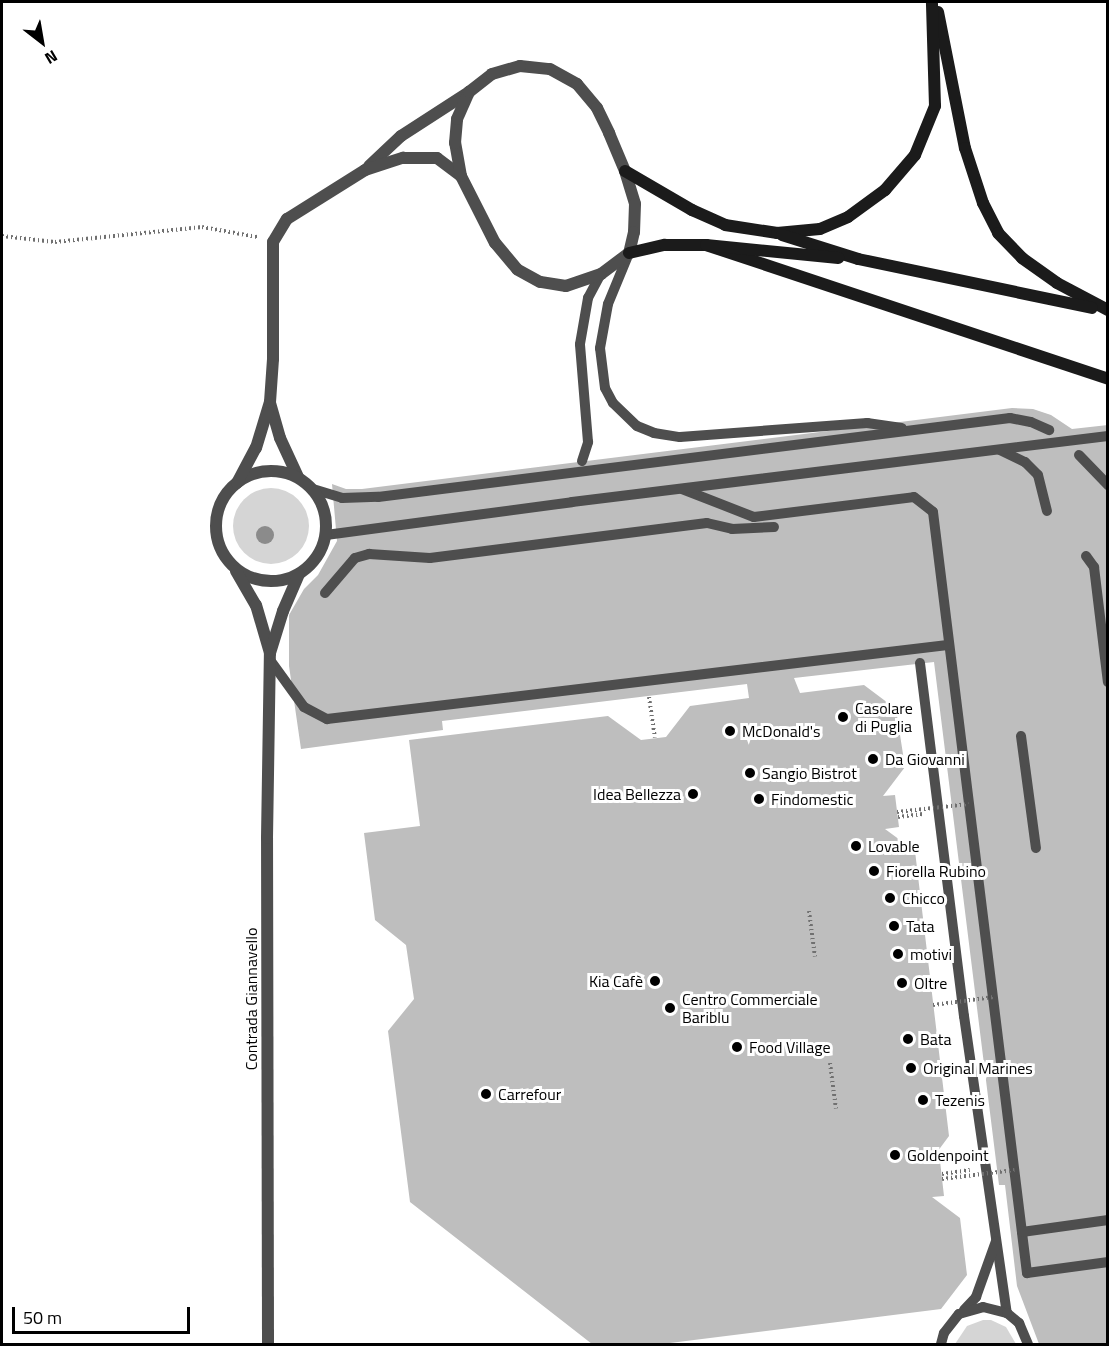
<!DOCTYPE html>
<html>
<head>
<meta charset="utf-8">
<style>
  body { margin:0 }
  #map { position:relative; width:1109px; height:1346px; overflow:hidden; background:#fff; font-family:"Titillium Web",sans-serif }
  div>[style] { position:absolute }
  .green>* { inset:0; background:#d5d5d5 }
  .round { border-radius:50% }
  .building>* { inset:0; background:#bebebe }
  .path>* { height:4px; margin-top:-2px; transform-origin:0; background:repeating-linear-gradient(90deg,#707070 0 1.5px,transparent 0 4.5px) }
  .service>* { height:10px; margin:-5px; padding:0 5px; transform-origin:5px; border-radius:5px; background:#4e4e4e }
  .minor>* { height:12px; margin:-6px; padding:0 6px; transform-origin:6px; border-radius:6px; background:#4e4e4e }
  .minor>.ring { margin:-6px; padding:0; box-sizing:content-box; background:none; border:12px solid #4e4e4e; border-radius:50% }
  .tertiary>* { height:12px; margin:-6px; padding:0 6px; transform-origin:6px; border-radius:6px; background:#4e4e4e }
  .secondary>* { height:12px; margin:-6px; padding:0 6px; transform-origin:6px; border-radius:6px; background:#1b1b1b }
  .path-bridge>* { height:4px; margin-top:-2px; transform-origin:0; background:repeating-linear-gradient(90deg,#707070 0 1.5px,transparent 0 4.5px) }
  .trees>* { width:18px; height:18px; margin:-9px; border-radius:50%; background:#8b8b8b }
  .dots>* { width:16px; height:16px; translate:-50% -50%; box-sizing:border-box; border:3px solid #fff; border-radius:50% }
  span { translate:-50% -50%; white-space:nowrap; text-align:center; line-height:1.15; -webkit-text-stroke:6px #fff; paint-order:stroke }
  .poi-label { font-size:16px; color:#000 }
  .left { translate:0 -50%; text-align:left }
  .right { translate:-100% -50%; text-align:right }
  .street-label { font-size:16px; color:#000 }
  .frame { position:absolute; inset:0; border:3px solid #000; pointer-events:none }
  .north { position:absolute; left:12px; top:12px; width:60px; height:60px; -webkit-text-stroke:4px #fff; paint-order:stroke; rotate:149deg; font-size:16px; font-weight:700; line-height:24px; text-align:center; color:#000 }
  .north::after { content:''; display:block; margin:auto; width:21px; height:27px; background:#000; clip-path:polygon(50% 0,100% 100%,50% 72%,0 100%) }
  .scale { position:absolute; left:12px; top:1307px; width:178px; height:27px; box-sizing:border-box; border:3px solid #000; border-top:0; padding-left:8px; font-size:18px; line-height:21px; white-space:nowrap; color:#000; -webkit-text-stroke:4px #fff; paint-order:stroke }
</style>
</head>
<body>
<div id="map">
  <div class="green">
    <i class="round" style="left:233px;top:488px;width:76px;height:76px"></i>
    <i style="clip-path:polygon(983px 1320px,991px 1320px,1006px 1327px,1016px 1344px,955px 1344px,967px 1326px)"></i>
  </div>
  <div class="building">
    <i style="clip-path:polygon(1012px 408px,1033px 409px,1051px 415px,1072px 429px,1108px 425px,1108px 1344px,1039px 1344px,1017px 1286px,1005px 1185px,999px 1185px,934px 662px,794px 678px,800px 693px,864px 685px,896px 709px,905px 767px,883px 796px,895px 795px,899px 827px,885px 829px,915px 851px,949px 1136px,929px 1163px,940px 1161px,944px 1196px,932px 1197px,960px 1218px,967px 1275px,941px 1309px,662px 1344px,592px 1344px,410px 1202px,388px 1031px,414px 999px,406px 945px,375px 920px,364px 833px,420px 826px,409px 740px,608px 716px,641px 740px,666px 737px,690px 706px,749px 698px,747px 684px,442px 721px,443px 730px,301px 749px,289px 666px,289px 615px,304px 589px,318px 575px,337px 541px,332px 484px,346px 489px,362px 489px)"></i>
  </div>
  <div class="path">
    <i style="left:2px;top:236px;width:53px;rotate:6.5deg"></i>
    <i style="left:55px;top:242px;width:148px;rotate:-5.8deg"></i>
    <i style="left:202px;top:227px;width:56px;rotate:10.3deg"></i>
    <i style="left:649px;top:697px;width:41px;rotate:81.7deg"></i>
    <i style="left:898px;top:817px;width:25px;rotate:-7deg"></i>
    <i style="left:809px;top:911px;width:46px;rotate:82.6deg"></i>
    <i style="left:830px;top:1063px;width:46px;rotate:82.6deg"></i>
    <i style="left:942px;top:1174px;width:28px;rotate:-8deg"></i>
  </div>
  <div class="service">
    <i style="left:629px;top:253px;width:55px;rotate:112.4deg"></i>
    <i style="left:608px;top:304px;width:45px;rotate:100.3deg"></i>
    <i style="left:600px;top:348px;width:40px;rotate:82.9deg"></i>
    <i style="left:605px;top:388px;width:17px;rotate:62deg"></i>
    <i style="left:613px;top:403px;width:33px;rotate:44deg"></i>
    <i style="left:637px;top:426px;width:18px;rotate:22deg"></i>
    <i style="left:654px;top:433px;width:26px;rotate:9deg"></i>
    <i style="left:680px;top:437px;width:188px;rotate:-4.3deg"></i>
    <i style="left:867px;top:423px;width:35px;rotate:8deg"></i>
    <i style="left:1000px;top:450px;width:28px;rotate:26deg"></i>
    <i style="left:1025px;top:462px;width:18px;rotate:45deg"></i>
    <i style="left:1038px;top:475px;width:37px;rotate:76deg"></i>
    <i style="left:1079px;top:455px;width:42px;rotate:46deg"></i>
    <i style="left:582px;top:461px;width:20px;rotate:-72deg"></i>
    <i style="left:588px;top:442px;width:98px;rotate:-94.7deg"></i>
    <i style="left:580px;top:344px;width:47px;rotate:-80.1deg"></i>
    <i style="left:588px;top:298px;width:27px;rotate:-62deg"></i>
    <i style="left:313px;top:489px;width:30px;rotate:17deg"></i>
    <i style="left:342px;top:498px;width:36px;rotate:-2deg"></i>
    <i style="left:378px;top:497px;width:637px;rotate:-7.13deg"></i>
    <i style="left:1010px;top:418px;width:21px;rotate:11deg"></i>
    <i style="left:1031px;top:422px;width:20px;rotate:24deg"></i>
    <i style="left:682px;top:489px;width:77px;rotate:21.3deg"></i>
    <i style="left:754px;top:517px;width:161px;rotate:-7.1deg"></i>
    <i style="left:914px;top:497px;width:24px;rotate:38deg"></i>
    <i style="left:933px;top:512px;width:767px;rotate:82.96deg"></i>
    <i style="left:1027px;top:1273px;width:82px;rotate:-7.7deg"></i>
    <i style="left:326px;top:535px;width:248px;rotate:-7.6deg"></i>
    <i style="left:572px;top:502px;width:540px;rotate:-7.02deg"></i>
    <i style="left:1086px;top:556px;width:14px;rotate:54deg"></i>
    <i style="left:1094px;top:567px;width:116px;rotate:83.1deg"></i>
    <i style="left:325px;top:593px;width:46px;rotate:-49.4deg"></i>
    <i style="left:355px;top:558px;width:15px;rotate:-16deg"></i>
    <i style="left:369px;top:554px;width:61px;rotate:3.8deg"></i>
    <i style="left:430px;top:558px;width:279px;rotate:-7.2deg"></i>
    <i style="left:707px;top:523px;width:26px;rotate:13deg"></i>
    <i style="left:732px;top:529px;width:42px;rotate:-2.7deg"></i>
    <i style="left:270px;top:660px;width:58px;rotate:54.1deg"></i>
    <i style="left:304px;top:707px;width:26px;rotate:28deg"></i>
    <i style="left:327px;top:719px;width:625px;rotate:-6.8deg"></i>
    <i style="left:920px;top:663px;width:356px;rotate:82.9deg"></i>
    <i style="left:964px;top:1016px;width:300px;rotate:81.8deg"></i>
    <i style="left:1021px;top:736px;width:113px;rotate:82.4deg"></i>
    <i style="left:1022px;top:1232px;width:87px;rotate:-7.9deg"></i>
    <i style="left:964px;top:1310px;width:18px;rotate:-47deg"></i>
    <i style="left:976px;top:1297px;width:59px;rotate:-70.3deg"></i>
    <i style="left:941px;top:1344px;width:11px;rotate:-75deg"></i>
    <i style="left:944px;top:1333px;width:24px;rotate:-52deg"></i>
    <i style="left:959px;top:1314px;width:25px;rotate:-16deg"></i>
    <i style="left:983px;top:1307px;width:25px;rotate:14deg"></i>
    <i style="left:1007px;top:1313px;width:16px;rotate:40deg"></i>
    <i style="left:1019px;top:1323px;width:23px;rotate:67deg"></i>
  </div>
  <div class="minor">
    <i style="left:369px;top:166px;width:44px;rotate:-43.2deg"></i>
    <i style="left:401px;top:136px;width:81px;rotate:-32.9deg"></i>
    <i style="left:270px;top:403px;width:36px;rotate:74deg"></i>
    <i style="left:280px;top:438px;width:43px;rotate:65.2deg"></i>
    <i class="ring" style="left:216px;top:471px;width:98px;height:98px"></i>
    <i style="left:237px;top:483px;width:40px;rotate:-62deg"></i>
    <i style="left:256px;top:448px;width:48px;rotate:-73.1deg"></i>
    <i style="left:270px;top:402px;width:43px;rotate:-86deg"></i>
    <i style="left:273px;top:359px;width:117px;rotate:-90deg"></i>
    <i style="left:273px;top:242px;width:27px;rotate:-59deg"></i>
    <i style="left:287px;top:219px;width:92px;rotate:-32.1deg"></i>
    <i style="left:365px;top:170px;width:40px;rotate:-18deg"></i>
    <i style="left:403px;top:158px;width:34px"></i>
    <i style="left:437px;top:158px;width:30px;rotate:37deg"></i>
    <i style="left:236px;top:571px;width:39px;rotate:60deg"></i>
    <i style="left:256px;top:605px;width:50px;rotate:73.7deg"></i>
    <i style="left:268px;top:1344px;width:506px;rotate:-90.11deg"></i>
    <i style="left:267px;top:838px;width:185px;rotate:-89.1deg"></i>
    <i style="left:270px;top:653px;width:44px;rotate:-72.8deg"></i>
    <i style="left:283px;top:611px;width:40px;rotate:-66.6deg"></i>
  </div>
  <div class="tertiary">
    <i style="left:520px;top:66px;width:30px;rotate:6deg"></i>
    <i style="left:550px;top:69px;width:31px;rotate:29deg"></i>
    <i style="left:577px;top:84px;width:31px;rotate:50deg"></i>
    <i style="left:597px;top:108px;width:28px;rotate:64deg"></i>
    <i style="left:609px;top:133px;width:41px;rotate:67.2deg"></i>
    <i style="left:625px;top:171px;width:34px;rotate:73deg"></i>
    <i style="left:635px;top:204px;width:28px;rotate:92deg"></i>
    <i style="left:634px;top:232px;width:22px;rotate:103deg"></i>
    <i style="left:629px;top:253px;width:35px;rotate:143deg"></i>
    <i style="left:601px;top:274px;width:37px;rotate:161deg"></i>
    <i style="left:566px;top:286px;width:26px;rotate:-171deg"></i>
    <i style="left:540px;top:282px;width:26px;rotate:-151deg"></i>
    <i style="left:517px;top:269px;width:34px;rotate:-130deg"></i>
    <i style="left:495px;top:243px;width:75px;rotate:-116.9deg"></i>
    <i style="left:461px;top:176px;width:34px;rotate:-100deg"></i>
    <i style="left:455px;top:143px;width:24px;rotate:-85deg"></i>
    <i style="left:457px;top:119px;width:30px;rotate:-66deg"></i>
    <i style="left:469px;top:92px;width:29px;rotate:-38deg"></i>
    <i style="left:492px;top:74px;width:29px;rotate:-16deg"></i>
  </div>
  <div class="secondary">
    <i style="left:938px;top:12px;width:139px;rotate:78.8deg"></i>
    <i style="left:965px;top:148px;width:58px;rotate:71.9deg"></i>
    <i style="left:983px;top:203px;width:34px;rotate:63deg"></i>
    <i style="left:998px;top:233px;width:35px;rotate:46deg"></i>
    <i style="left:1022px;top:258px;width:43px;rotate:35.5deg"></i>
    <i style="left:1057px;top:283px;width:58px;rotate:27.9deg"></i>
    <i style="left:625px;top:171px;width:78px;rotate:30.2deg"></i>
    <i style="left:692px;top:210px;width:36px;rotate:24deg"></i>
    <i style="left:725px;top:225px;width:53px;rotate:8.7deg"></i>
    <i style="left:777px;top:233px;width:43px;rotate:-5.3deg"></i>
    <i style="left:820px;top:229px;width:30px;rotate:-23deg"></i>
    <i style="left:848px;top:217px;width:46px;rotate:-36.1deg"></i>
    <i style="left:885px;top:190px;width:46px;rotate:-49.4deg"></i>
    <i style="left:915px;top:155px;width:53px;rotate:-67.8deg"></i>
    <i style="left:935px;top:106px;width:104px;rotate:-91.7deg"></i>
    <i style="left:782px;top:235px;width:80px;rotate:17.5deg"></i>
    <i style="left:858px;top:259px;width:239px;rotate:11.8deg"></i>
    <i style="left:706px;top:245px;width:424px;rotate:18.4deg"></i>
    <i style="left:629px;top:253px;width:37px;rotate:-13deg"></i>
    <i style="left:665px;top:245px;width:41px"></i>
    <i style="left:706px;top:245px;width:133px;rotate:5.6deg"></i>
  </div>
  <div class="path-bridge">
    <i style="left:897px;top:812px;width:72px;rotate:-6.3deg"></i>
    <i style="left:933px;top:1005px;width:61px;rotate:-7.6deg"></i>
    <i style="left:942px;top:1179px;width:73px;rotate:-7.1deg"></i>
  </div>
  <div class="trees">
    <i style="left:265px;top:535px"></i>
  </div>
  <div class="dots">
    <i style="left:843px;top:717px;background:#000"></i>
    <i style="left:730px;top:731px;background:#000"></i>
    <i style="left:873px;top:759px;background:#000"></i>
    <i style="left:750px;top:773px;background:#000"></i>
    <i style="left:693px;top:794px;background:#000"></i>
    <i style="left:759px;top:799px;background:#000"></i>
    <i style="left:856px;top:846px;background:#000"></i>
    <i style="left:874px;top:871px;background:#000"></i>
    <i style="left:890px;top:898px;background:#000"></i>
    <i style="left:894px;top:926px;background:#000"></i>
    <i style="left:898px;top:954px;background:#000"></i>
    <i style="left:655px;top:981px;background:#000"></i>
    <i style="left:902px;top:983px;background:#000"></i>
    <i style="left:670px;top:1008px;background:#000"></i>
    <i style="left:908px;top:1039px;background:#000"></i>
    <i style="left:737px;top:1047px;background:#000"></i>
    <i style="left:911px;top:1068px;background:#000"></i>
    <i style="left:486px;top:1094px;background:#000"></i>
    <i style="left:923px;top:1100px;background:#000"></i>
    <i style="left:895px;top:1155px;background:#000"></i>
  </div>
  <div class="poi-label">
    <span class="left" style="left:855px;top:717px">Casolare<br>di Puglia</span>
    <span class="left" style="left:742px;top:731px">McDonald's</span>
    <span class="left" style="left:885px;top:759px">Da Giovanni</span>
    <span class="left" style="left:762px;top:773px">Sangio Bistrot</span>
    <span class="right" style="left:681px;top:794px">Idea Bellezza</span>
    <span class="left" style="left:771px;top:799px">Findomestic</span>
    <span class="left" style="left:868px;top:846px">Lovable</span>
    <span class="left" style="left:886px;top:871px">Fiorella Rubino</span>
    <span class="left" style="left:902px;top:898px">Chicco</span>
    <span class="left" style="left:906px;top:926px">Tata</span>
    <span class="left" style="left:910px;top:954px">motivi</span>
    <span class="right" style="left:643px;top:981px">Kia Cafè</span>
    <span class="left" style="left:914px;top:983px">Oltre</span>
    <span class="left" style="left:682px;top:1008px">Centro Commerciale<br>Bariblu</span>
    <span class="left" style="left:920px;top:1039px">Bata</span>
    <span class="left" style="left:749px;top:1047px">Food Village</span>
    <span class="left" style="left:923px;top:1068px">Original Marines</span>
    <span class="left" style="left:498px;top:1094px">Carrefour</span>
    <span class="left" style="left:935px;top:1100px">Tezenis</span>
    <span class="left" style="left:907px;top:1155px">Goldenpoint</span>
  </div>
  <div class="street-label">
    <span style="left:251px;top:999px;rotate:-90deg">Contrada Giannavello</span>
  </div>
  <div class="frame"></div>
  <div class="north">N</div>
  <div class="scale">50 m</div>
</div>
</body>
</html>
